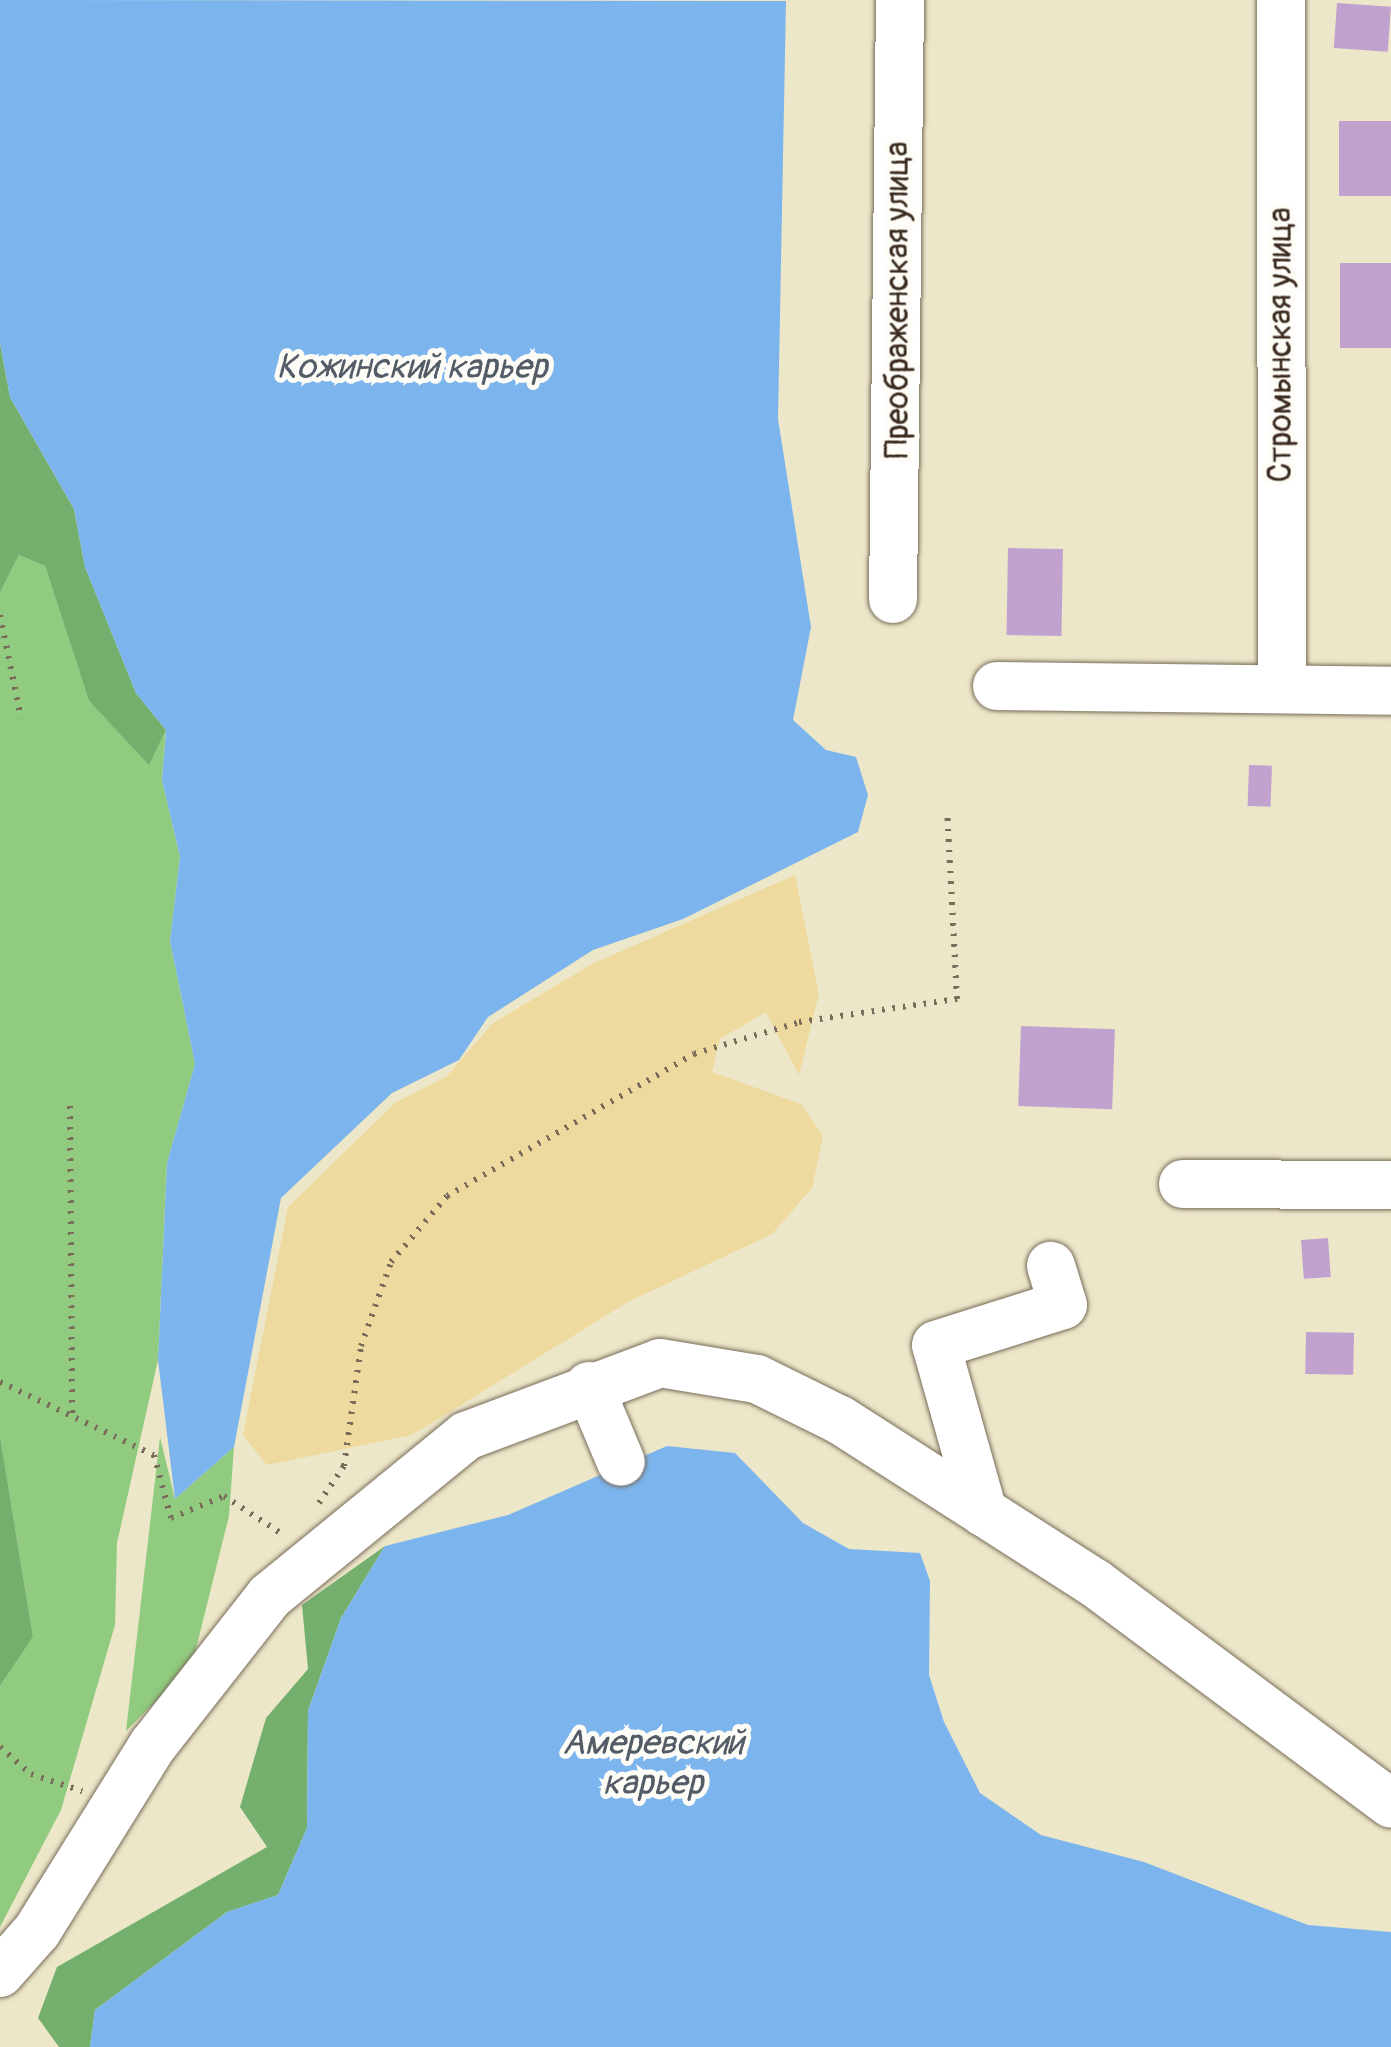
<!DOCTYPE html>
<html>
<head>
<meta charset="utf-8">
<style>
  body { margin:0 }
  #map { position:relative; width:1391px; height:2047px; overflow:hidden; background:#ede7c9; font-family:Pangolin,sans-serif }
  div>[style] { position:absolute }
  .green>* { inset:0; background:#91cb7f }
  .forest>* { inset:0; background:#74af6e }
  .sand>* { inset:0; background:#eeda9e }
  .water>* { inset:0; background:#7cb5ed }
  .building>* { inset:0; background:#c1a2cf; transform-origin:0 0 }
  .path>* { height:6px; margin-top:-3px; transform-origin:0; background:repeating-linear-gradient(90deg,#796c5a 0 2.5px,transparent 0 10.5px) }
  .roads { filter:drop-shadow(0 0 2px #796c5a) drop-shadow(0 0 2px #796c5a) }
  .minor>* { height:48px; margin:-24px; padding:0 24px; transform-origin:24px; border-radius:24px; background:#fff }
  span { translate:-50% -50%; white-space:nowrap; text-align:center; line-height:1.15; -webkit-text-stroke:10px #fdfcf7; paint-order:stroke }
  .street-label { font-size:32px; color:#3b2a1e }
  .water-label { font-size:35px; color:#525b66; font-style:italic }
</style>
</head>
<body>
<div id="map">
  <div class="green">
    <i style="clip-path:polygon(19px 555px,45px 566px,89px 701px,149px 764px,166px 730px,162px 780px,180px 857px,170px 941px,195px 1064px,167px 1163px,158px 1360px,117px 1543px,115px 1625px,61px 1810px,0 1927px,0 1686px,33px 1637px,0 1436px,0 593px)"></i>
    <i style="clip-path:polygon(160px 1437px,175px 1499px,234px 1447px,229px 1516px,192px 1665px,126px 1731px)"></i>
  </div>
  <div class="forest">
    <i style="clip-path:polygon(0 343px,10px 397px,74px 509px,85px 567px,136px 693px,166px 730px,149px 765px,89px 701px,45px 566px,19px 555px,0 593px)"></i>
    <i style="clip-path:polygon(0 1436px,33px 1637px,0 1686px)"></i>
    <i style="clip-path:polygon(385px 1546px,341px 1618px,308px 1711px,307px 1828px,278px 1895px,227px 1912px,95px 2010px,90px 2047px,59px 2047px,38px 2018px,57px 1967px,267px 1847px,240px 1807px,266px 1718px,308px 1669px,302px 1605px)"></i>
  </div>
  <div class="sand">
    <i style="clip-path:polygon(795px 875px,819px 994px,799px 1075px,766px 1012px,720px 1039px,712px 1072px,801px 1104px,823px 1136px,812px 1188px,772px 1234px,628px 1302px,412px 1435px,267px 1465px,243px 1435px,288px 1207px,395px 1103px,447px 1076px,493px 1023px,592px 964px)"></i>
  </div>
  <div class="water">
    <i style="clip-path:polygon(0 0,786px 1px,778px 419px,811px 627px,793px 720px,826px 750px,856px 757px,868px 795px,858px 832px,683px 919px,593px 950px,488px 1017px,459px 1060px,392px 1093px,281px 1198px,234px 1447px,175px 1499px,158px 1360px,167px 1163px,195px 1064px,170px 941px,180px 857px,162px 780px,166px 730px,136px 693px,85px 567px,74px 509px,10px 397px,0 343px)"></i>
    <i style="clip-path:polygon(667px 1446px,735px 1453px,803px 1523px,849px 1549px,920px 1553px,930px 1581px,929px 1675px,944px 1722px,980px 1793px,1041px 1835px,1144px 1862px,1308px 1925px,1391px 1932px,1391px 2047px,90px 2047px,95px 2010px,227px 1912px,278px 1895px,307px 1828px,308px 1711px,341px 1618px,385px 1546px,508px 1515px)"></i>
  </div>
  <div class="building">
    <i style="left:1337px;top:3px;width:54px;height:45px;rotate:4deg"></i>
    <i style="left:1391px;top:121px;width:75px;height:52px;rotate:90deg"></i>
    <i style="left:1391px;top:263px;width:85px;height:51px;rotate:90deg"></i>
    <i style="left:1008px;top:548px;width:55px;height:87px;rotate:1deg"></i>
    <i style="left:1249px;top:765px;width:23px;height:41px;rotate:2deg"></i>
    <i style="left:1021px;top:1026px;width:94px;height:80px;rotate:2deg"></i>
    <i style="left:1328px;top:1238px;width:39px;height:27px;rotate:86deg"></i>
    <i style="left:1306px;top:1332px;width:48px;height:42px;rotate:1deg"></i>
  </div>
  <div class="path">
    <i style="left:0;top:615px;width:105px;rotate:78.5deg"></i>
    <i style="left:70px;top:1106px;width:309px;rotate:89.6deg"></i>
    <i style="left:0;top:1382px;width:170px;rotate:25.4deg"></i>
    <i style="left:154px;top:1455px;width:65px;rotate:74.9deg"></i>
    <i style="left:171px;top:1518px;width:57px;rotate:-22.5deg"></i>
    <i style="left:224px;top:1496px;width:73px;rotate:33.3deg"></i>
    <i style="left:319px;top:1503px;width:45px;rotate:-56deg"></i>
    <i style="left:344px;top:1466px;width:121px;rotate:-81.9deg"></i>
    <i style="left:361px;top:1346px;width:89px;rotate:-70.3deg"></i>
    <i style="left:391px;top:1262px;width:87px;rotate:-49.7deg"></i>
    <i style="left:447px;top:1196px;width:285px;rotate:-29.9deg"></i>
    <i style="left:694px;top:1054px;width:110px;rotate:-16.9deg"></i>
    <i style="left:799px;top:1022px;width:160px;rotate:-8.3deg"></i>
    <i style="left:957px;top:999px;width:188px;rotate:-93deg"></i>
    <i style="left:0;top:1747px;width:41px;rotate:41.1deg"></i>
    <i style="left:31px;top:1774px;width:54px;rotate:18.4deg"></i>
  </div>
  <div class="roads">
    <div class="minor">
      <i style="left:1281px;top:0;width:689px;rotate:89.92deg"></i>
      <i style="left:893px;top:599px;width:599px;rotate:-89.33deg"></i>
      <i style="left:997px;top:686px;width:394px;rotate:0.7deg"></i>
      <i style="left:1183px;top:1184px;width:208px;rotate:0.3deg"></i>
      <i style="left:589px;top:1386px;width:82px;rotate:67.2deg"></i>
      <i style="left:983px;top:1512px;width:173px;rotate:-105.7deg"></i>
      <i style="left:936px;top:1345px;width:133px;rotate:-17.5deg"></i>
      <i style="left:1063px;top:1305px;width:41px;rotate:-107.1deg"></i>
      <i style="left:0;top:1973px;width:56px;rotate:-48.6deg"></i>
      <i style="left:37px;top:1931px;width:219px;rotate:-58.1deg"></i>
      <i style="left:153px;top:1745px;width:189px;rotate:-51.9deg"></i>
      <i style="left:270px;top:1596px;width:253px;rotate:-39.2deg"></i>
      <i style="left:466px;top:1436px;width:207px;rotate:-20.6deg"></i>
      <i style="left:660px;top:1363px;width:98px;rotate:9.4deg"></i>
      <i style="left:757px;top:1379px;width:93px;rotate:26.3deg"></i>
      <i style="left:840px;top:1420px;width:303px;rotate:32.6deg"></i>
      <i style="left:1095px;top:1583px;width:369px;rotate:36.7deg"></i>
    </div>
  </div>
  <div class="street-label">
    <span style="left:898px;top:300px;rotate:-90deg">Преображенская улица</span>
    <span style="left:1281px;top:345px;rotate:-90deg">Стромынская улица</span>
  </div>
  <div class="water-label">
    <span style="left:412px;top:367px">Кожинский карьер</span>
    <span style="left:653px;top:1763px">Амеревский<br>карьер</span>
  </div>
</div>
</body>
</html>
